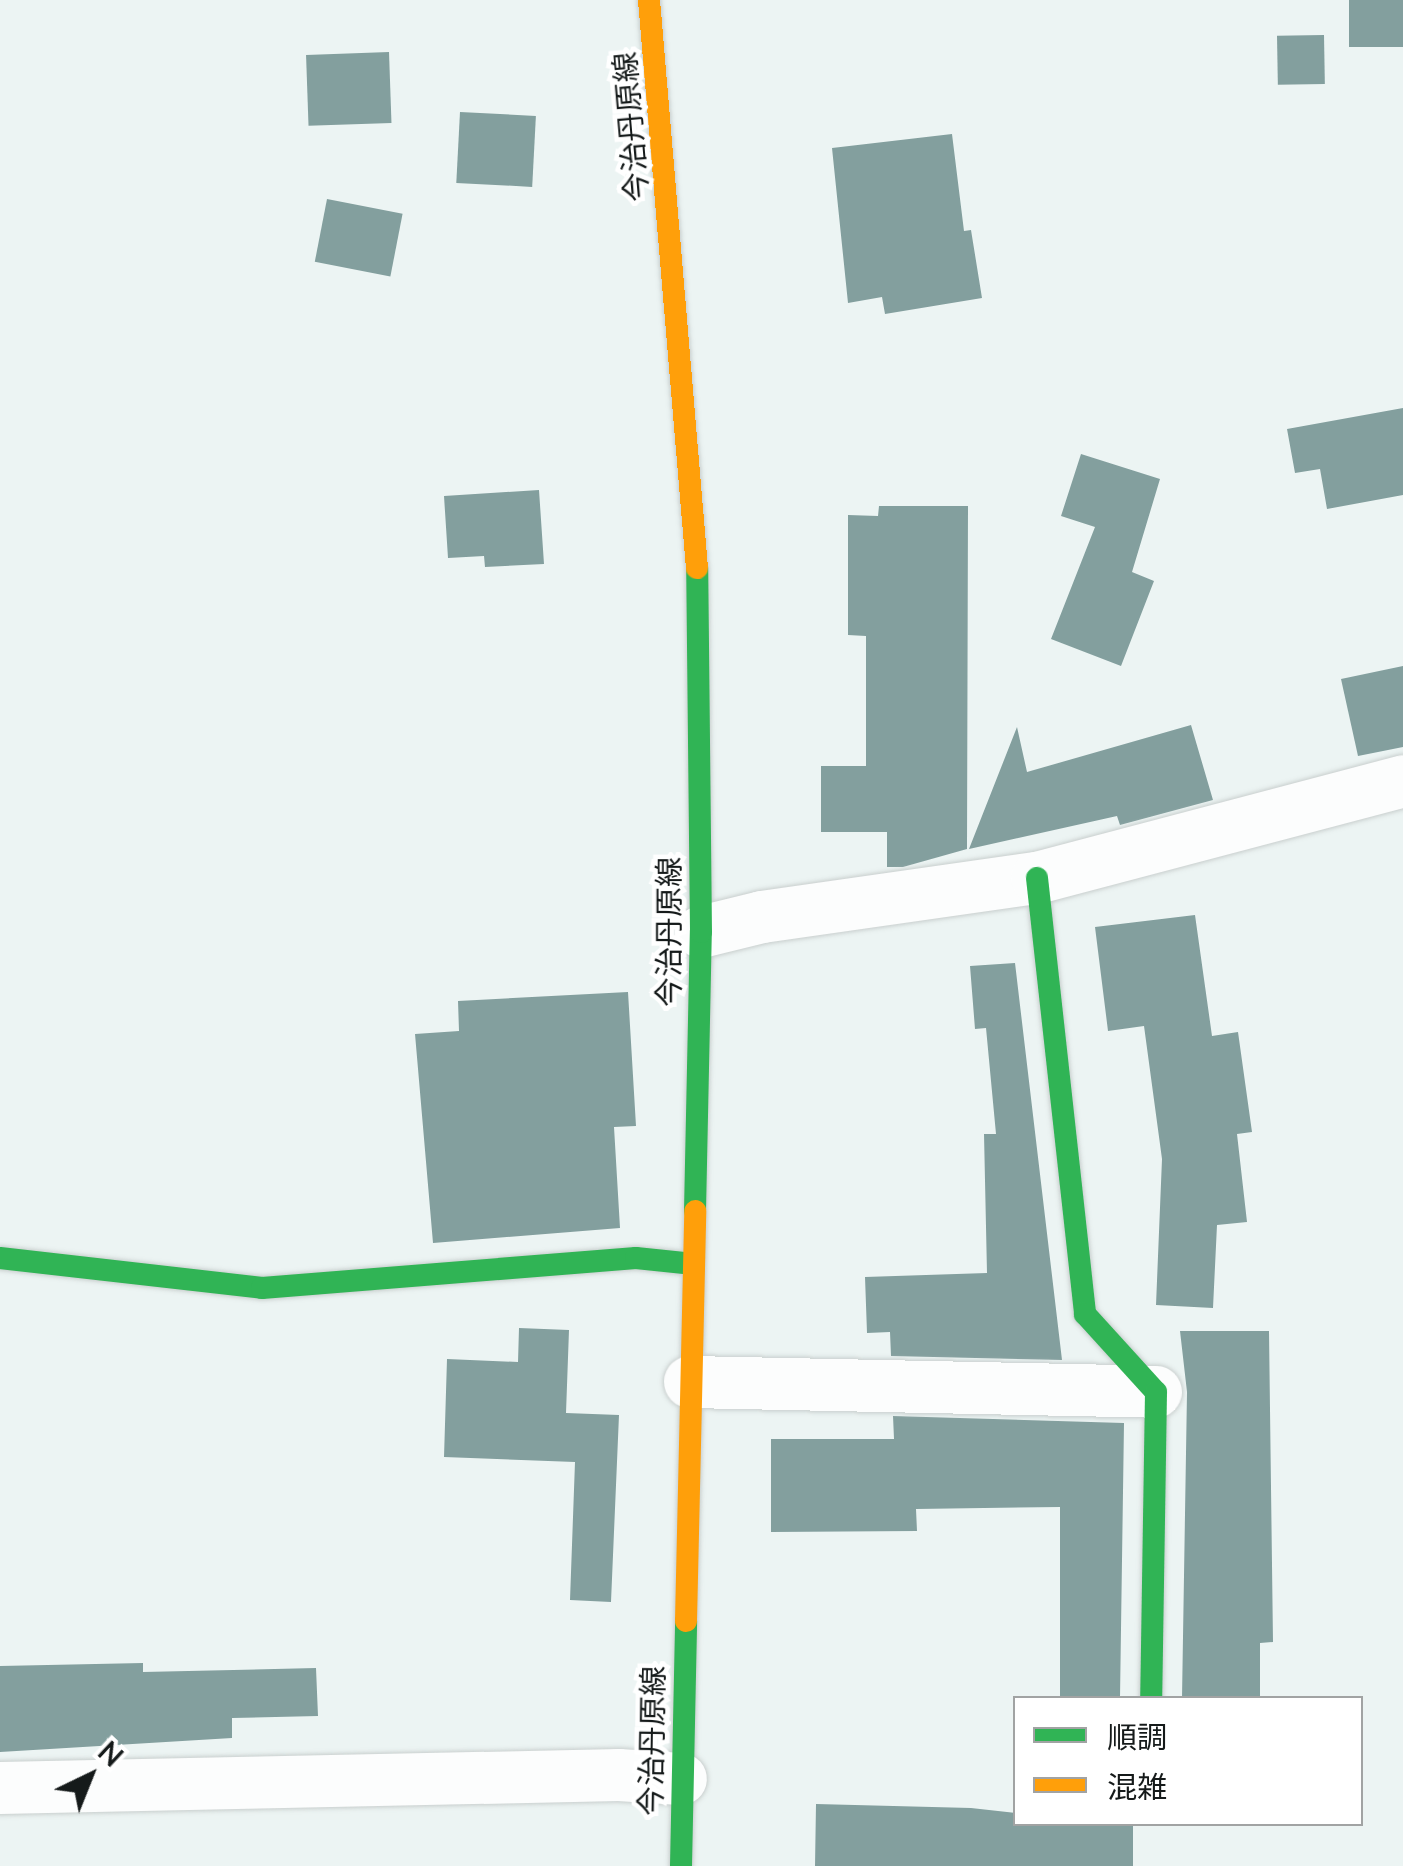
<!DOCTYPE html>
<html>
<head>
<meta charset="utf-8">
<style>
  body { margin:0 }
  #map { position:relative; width:1403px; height:1866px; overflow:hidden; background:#ecf4f3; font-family:Mulish,"Noto Sans JP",sans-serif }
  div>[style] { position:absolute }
  .building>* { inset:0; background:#839f9e; transform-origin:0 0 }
  .roads { filter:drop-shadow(0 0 2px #c9cfce) drop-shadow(0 0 2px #c9cfce) }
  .street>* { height:52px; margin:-26px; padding:0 26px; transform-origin:26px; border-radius:26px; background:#fcfdfd }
  .fast>* { height:22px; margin:-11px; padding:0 11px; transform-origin:11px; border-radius:11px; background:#30b455 }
  .slow>* { height:22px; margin:-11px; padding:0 11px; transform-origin:11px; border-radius:11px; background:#ff9f0a }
  span { translate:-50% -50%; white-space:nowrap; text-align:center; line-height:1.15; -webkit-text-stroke:9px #fff; paint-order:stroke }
  .street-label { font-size:30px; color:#151a1a }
  .legend { position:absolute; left:1013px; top:1696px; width:350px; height:130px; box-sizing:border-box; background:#fff; border:2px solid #a1a3a3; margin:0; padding:12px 18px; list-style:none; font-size:30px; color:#151a1a }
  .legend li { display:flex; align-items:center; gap:20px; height:50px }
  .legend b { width:50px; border:2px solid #a1a3a3 }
  .north { position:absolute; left:40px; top:1726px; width:100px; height:100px; -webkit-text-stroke:8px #fff; paint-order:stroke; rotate:43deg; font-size:28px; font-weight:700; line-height:40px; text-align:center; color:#151a1a }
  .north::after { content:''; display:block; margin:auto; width:35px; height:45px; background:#151a1a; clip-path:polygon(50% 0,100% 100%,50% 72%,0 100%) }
</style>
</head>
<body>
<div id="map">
  <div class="building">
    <i style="left:1349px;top:0;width:54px;height:47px"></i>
    <i style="left:1324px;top:35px;width:49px;height:47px;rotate:89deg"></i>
    <i style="left:389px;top:52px;width:71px;height:83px;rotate:88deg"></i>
    <i style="left:460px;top:112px;width:76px;height:71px;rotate:3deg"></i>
    <i style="clip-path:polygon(952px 134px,964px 231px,971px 230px,982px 298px,885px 314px,882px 297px,848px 303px,832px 148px)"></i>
    <i style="left:327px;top:199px;width:77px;height:64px;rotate:11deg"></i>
    <i style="clip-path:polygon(1403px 408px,1403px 495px,1327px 509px,1320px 469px,1295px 473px,1287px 429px)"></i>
    <i style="clip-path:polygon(1081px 454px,1160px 479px,1132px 572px,1154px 581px,1121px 666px,1051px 639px,1095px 527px,1061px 516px)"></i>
    <i style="clip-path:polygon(539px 490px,544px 564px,485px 567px,484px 556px,448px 558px,444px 496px)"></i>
    <i style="clip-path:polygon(879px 506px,968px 506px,967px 849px,903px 867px,887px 867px,887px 832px,821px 832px,821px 766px,866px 766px,866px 636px,848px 635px,848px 515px,878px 516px)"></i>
    <i style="clip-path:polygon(1403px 666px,1403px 747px,1358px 756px,1341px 679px)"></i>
    <i style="clip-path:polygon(1191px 725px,1213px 800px,1120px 825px,1117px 816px,969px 849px,1017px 727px,1027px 772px)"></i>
    <i style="clip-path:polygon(1195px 915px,1212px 1036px,1238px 1032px,1252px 1132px,1237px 1134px,1247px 1222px,1217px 1225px,1213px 1308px,1156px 1305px,1162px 1159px,1144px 1026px,1108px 1031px,1095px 927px)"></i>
    <i style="clip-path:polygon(1015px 963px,1062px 1360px,891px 1356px,890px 1332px,867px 1333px,865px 1277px,987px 1273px,984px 1134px,996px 1134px,986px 1028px,975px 1029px,970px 966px)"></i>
    <i style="clip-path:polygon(628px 992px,636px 1126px,614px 1127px,620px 1228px,433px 1243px,415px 1034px,459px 1031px,458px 1001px)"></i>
    <i style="clip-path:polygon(519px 1328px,569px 1330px,566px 1413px,619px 1415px,611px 1602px,570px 1600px,575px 1462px,444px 1457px,447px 1359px,518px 1362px)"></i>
    <i style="clip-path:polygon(1180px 1331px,1269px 1331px,1273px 1642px,1260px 1643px,1260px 1698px,1182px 1698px,1187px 1392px)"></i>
    <i style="clip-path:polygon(893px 1416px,1124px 1423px,1120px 1698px,1060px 1698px,1060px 1507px,916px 1509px,917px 1531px,771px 1532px,771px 1439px,894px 1439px)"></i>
    <i style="clip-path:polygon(143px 1663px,143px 1672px,316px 1668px,318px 1716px,232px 1718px,232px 1738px,0 1752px,0 1666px)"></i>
    <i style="clip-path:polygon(816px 1804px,971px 1808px,1016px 1813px,1016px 1824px,1133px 1824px,1133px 1866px,815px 1866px)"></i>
  </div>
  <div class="roads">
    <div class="street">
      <i style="left:701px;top:932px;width:63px;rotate:-13.8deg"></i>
      <i style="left:762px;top:917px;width:278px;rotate:-8.1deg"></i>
      <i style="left:1037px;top:878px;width:379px;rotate:-14.8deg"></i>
      <i style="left:690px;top:1382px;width:466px;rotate:1.2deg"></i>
      <i style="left:0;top:1788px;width:619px;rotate:-1.2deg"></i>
      <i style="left:619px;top:1775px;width:62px;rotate:3.7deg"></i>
    </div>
    <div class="fast">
      <i style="left:1037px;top:878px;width:439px;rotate:83.7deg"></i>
      <i style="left:1085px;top:1314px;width:105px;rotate:47.7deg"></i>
      <i style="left:1156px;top:1392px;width:306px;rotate:90.9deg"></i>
      <i style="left:695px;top:1211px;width:279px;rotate:-88.8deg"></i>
      <i style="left:701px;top:932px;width:364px;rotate:-90.6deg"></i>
      <i style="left:0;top:1258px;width:264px;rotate:6.5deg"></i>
      <i style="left:262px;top:1288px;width:375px;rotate:-4.6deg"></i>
      <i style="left:636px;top:1258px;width:58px;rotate:5.9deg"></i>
      <i style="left:681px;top:1866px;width:245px;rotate:-88.8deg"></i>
    </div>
    <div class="slow">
      <i style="left:649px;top:0;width:570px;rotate:85.17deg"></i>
      <i style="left:686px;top:1621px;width:410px;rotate:-88.7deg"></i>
    </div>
  </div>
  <div class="street-label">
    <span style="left:631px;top:127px;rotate:-95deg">今治丹原線</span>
    <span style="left:669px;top:932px;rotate:-90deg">今治丹原線</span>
    <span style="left:652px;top:1741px;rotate:-89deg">今治丹原線</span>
  </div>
  <ul class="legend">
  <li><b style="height:12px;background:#30b455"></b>順調</li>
  <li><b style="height:12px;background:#ff9f0a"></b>混雑</li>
  </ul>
  <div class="north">N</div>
</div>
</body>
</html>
